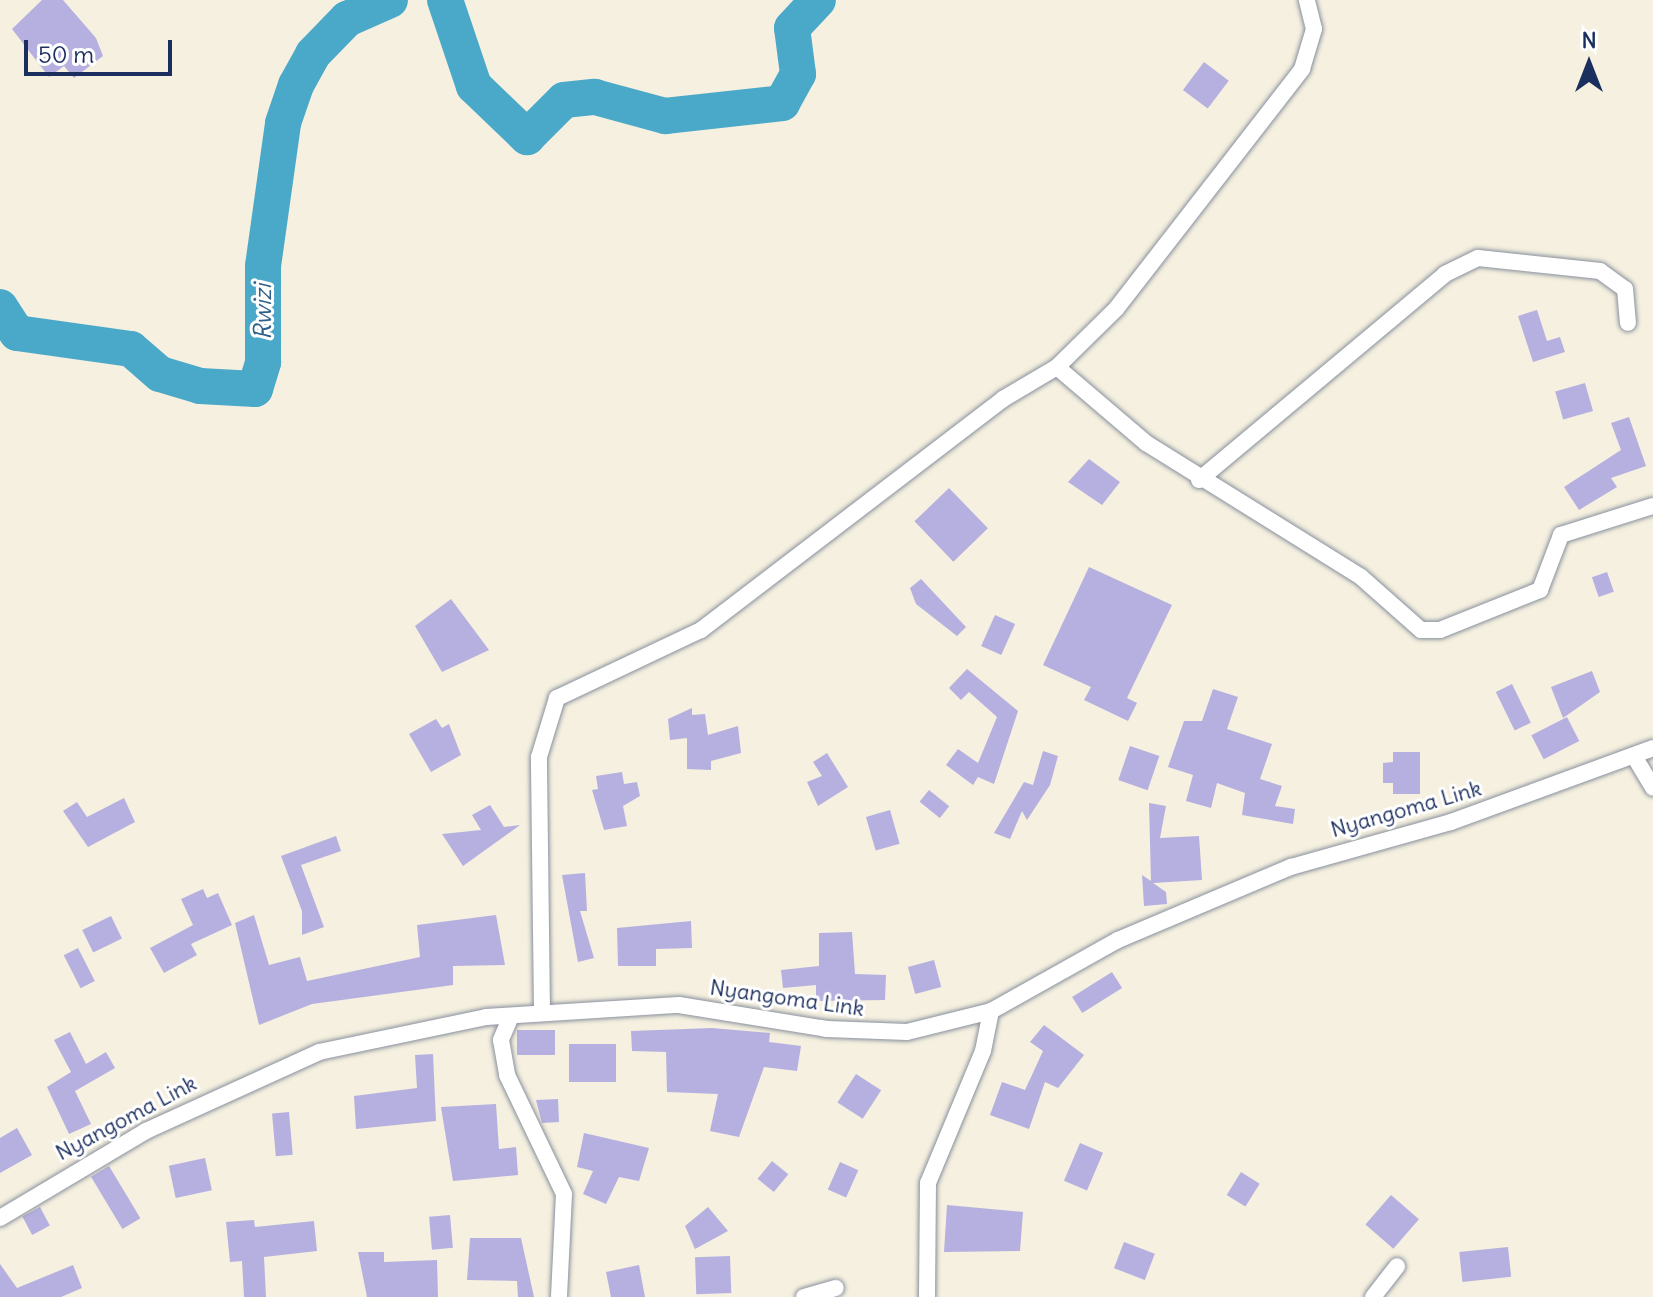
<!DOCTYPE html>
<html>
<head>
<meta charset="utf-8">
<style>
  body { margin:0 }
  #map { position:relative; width:1653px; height:1297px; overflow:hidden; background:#f5f0df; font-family:Delius,sans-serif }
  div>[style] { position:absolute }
  .river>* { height:36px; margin:-18px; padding:0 18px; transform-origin:18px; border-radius:18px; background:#4aa9c9 }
  .building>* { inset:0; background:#b6b0e0; transform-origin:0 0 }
  .roads { filter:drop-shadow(0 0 2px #88909e) drop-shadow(0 0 2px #88909e) }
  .minor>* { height:16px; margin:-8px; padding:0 8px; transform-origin:8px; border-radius:8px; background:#fff }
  span { translate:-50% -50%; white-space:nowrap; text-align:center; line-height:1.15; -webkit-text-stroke:6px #fff; paint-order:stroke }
  .street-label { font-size:22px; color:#1b2f5e }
  .water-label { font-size:24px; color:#2e6089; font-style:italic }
  .north { position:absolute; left:1549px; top:24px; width:80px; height:80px; -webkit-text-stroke:6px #fff; paint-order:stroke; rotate:0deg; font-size:22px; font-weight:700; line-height:32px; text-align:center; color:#1b2f5e }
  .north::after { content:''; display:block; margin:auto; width:28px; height:36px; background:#1b2f5e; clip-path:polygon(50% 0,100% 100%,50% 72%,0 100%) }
  .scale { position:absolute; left:24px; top:40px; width:148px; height:36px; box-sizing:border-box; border:4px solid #1b2f5e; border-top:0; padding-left:10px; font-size:24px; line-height:28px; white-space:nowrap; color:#1b2f5e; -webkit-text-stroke:6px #fff; paint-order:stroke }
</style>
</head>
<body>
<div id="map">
  <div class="river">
    <i style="left:445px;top:0;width:91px;rotate:71.4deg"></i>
    <i style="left:474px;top:86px;width:74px;rotate:43.9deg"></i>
    <i style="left:527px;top:137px;width:52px;rotate:-45deg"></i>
    <i style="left:564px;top:100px;width:31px;rotate:-6deg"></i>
    <i style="left:595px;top:97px;width:73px;rotate:15.2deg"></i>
    <i style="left:665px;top:116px;width:118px;rotate:-6.3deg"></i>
    <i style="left:782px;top:103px;width:33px;rotate:-61deg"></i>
    <i style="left:798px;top:74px;width:46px;rotate:-97.4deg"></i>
    <i style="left:792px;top:28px;width:38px;rotate:-47deg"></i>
    <i style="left:0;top:307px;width:31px;rotate:57deg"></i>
    <i style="left:17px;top:333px;width:115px;rotate:8deg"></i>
    <i style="left:131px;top:349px;width:38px;rotate:41deg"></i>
    <i style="left:160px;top:374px;width:42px;rotate:16.7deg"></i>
    <i style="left:200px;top:386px;width:55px;rotate:3.1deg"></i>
    <i style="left:255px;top:389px;width:28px;rotate:-73deg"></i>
    <i style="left:263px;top:362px;width:96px;rotate:-90deg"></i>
    <i style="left:263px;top:266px;width:144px;rotate:-82deg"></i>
    <i style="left:283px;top:123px;width:40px;rotate:-71.1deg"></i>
    <i style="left:296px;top:85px;width:35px;rotate:-61deg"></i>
    <i style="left:313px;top:54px;width:49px;rotate:-45.8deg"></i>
    <i style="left:347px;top:19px;width:47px;rotate:-23.8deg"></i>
  </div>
  <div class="building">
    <i style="clip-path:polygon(42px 0,63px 0,96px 38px,103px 56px,74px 78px,64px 66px,49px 77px,12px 29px)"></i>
    <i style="left:1204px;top:62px;width:31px;height:35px;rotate:37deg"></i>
    <i style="clip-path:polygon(1537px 310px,1547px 341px,1560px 337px,1565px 352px,1533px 362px,1518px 316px)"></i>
    <i style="left:1585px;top:383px;width:29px;height:31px;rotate:74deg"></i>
    <i style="clip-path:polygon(1629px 417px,1646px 466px,1611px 478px,1617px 487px,1579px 510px,1564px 487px,1621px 450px,1611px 423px)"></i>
    <i style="clip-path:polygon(1089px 459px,1120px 482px,1102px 505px,1068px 482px)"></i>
    <i style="left:949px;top:488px;width:56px;height:48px;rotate:46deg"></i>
    <i style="clip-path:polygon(1089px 567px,1172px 605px,1127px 698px,1137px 703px,1128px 721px,1084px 700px,1091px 687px,1043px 665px)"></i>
    <i style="left:1607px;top:572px;width:21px;height:16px;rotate:71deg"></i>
    <i style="clip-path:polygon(921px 579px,966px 627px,957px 636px,916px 604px,910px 588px)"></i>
    <i style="clip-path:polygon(451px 599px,489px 650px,442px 672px,415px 626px)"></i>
    <i style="left:995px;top:615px;width:22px;height:34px;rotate:24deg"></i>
    <i style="clip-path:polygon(967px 669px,1018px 711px,994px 784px,978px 777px,973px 785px,946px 765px,958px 749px,978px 763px,997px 717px,969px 692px,961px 700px,949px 688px)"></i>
    <i style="clip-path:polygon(1592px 671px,1600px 692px,1563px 718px,1551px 687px)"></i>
    <i style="left:1512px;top:684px;width:43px;height:18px;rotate:64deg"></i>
    <i style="clip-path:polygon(1213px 689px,1238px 697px,1227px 729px,1272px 744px,1260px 779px,1282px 786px,1275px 806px,1295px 809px,1293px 824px,1242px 815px,1245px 793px,1217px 783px,1211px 808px,1186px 801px,1193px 775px,1168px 767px,1184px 721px,1202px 721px)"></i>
    <i style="clip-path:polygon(692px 708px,692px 715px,705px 714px,708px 735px,738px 726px,741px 753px,711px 761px,711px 770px,687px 769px,687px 738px,670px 740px,668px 719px)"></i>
    <i style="left:1567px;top:717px;width:27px;height:40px;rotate:63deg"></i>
    <i style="clip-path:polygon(436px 719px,442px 728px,449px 724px,461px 755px,431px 772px,409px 734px)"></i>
    <i style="left:1130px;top:746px;width:31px;height:36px;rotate:19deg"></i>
    <i style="clip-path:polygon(1043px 751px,1058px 756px,1050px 785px,1027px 820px,1022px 811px,1010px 839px,994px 833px,1024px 782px,1033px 785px)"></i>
    <i style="clip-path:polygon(1393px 752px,1420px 752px,1420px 794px,1393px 794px,1393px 783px,1383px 783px,1383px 763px,1393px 762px)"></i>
    <i style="clip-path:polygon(827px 753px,848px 787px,818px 806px,807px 782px,822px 776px,813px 762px)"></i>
    <i style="clip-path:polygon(622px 772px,624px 784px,637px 782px,640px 796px,623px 806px,627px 826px,604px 830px,592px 790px,598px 789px,596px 776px)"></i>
    <i style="left:929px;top:790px;width:26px;height:15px;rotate:39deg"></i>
    <i style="clip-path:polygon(124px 798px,135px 822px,88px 847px,63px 811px,77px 802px,87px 817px)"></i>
    <i style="clip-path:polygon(1149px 803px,1166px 806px,1160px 838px,1199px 836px,1202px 880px,1153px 883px,1166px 892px,1167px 904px,1144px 906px,1142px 875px,1151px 881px)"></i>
    <i style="clip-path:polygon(490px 805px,504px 827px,520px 825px,463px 866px,442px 834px,481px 830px,472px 815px)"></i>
    <i style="left:890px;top:810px;width:35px;height:25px;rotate:74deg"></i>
    <i style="clip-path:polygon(336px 836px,341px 851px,301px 865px,324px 927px,302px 935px,302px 911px,281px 856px)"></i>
    <i style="clip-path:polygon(585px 873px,587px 911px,580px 911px,594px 958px,578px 962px,562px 875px)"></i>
    <i style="clip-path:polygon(203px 889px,207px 898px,218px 893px,232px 925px,191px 944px,197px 955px,164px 973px,150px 948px,193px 925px,181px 899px)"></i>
    <i style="clip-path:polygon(254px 915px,269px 965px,300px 957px,307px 981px,420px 957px,417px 925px,496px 915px,505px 965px,453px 966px,453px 985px,312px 1004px,259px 1025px,235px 923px)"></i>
    <i style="left:111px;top:916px;width:25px;height:32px;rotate:64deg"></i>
    <i style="clip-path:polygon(691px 921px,692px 948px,656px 949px,656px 966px,618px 966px,617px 928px)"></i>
    <i style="clip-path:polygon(852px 932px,855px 974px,886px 975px,885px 1000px,816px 1001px,816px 985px,783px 988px,781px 970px,819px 966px,819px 933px)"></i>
    <i style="left:78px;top:948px;width:37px;height:16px;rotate:63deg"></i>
    <i style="left:934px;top:960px;width:28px;height:27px;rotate:75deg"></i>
    <i style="left:1112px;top:972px;width:19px;height:47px;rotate:58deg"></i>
    <i style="clip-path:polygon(1044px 1025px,1084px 1055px,1058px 1088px,1045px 1082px,1029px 1129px,990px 1115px,1002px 1082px,1025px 1090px,1043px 1051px,1030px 1042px)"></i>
    <i style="clip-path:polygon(712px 1028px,770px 1033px,769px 1042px,801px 1046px,797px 1071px,764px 1067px,739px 1137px,710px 1131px,718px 1094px,667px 1092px,666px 1052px,632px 1051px,631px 1031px)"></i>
    <i style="left:517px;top:1030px;width:38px;height:25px"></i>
    <i style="clip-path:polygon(70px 1032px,86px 1064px,106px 1052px,115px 1068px,75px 1091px,91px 1124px,69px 1134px,47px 1087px,71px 1072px,54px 1040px)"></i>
    <i style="left:569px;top:1044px;width:47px;height:38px"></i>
    <i style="clip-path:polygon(433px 1054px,436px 1121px,356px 1129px,354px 1096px,417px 1088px,415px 1055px)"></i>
    <i style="left:856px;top:1074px;width:30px;height:34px;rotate:33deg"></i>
    <i style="clip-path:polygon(558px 1099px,559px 1122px,542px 1123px,536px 1100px)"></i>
    <i style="clip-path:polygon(496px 1104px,499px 1149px,516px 1147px,518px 1175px,453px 1181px,441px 1107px)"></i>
    <i style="left:289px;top:1112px;width:43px;height:17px;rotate:85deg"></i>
    <i style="clip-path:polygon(17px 1128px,32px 1155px,0 1173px,0 1138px)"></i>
    <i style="clip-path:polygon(584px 1133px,649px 1148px,639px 1181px,619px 1177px,606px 1204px,583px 1194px,593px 1171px,577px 1167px)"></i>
    <i style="left:1080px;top:1143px;width:25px;height:41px;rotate:23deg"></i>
    <i style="left:205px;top:1158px;width:33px;height:37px;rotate:78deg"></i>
    <i style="left:772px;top:1161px;width:21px;height:23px;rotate:39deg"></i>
    <i style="left:840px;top:1162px;width:20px;height:30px;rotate:24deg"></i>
    <i style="left:109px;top:1166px;width:61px;height:21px;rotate:59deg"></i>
    <i style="left:1241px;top:1172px;width:22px;height:27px;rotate:32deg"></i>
    <i style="left:1391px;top:1195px;width:37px;height:39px;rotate:41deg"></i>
    <i style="clip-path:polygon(947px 1205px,1023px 1212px,1020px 1251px,944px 1252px)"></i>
    <i style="left:40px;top:1207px;width:21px;height:20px;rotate:62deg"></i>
    <i style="clip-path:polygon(708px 1207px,728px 1231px,695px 1249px,685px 1226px)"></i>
    <i style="left:450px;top:1215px;width:33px;height:21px;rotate:85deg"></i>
    <i style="clip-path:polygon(254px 1220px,255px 1227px,314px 1221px,317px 1251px,264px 1257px,266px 1297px,244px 1297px,242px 1261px,230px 1262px,226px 1222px)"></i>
    <i style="clip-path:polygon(470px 1238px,521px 1238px,534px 1297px,518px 1297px,517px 1281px,467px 1280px)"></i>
    <i style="left:1124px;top:1242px;width:33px;height:28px;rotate:21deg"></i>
    <i style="left:1508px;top:1247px;width:30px;height:49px;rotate:84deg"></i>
    <i style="clip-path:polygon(358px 1252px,384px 1252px,384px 1262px,437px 1260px,438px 1297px,367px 1297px)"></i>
    <i style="left:730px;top:1256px;width:37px;height:35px;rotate:88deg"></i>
    <i style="clip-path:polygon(0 1264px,17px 1288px,73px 1265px,82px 1288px,61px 1297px,0 1297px)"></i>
    <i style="clip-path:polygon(639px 1265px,645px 1297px,611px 1297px,606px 1272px)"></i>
  </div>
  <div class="roads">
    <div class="minor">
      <i style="left:1057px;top:367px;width:117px;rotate:40.5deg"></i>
      <i style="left:1146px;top:443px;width:253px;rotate:31.9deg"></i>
      <i style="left:1361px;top:577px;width:80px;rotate:41.5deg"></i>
      <i style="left:1421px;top:630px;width:19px"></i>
      <i style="left:1440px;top:630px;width:108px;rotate:-21.8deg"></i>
      <i style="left:1540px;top:590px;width:59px;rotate:-69.1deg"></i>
      <i style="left:1561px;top:535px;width:96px;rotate:-17.5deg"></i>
      <i style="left:1199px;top:480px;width:321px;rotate:-39.9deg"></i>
      <i style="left:1445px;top:274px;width:37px;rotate:-26deg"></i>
      <i style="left:1478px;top:258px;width:123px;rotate:6.1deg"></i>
      <i style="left:1600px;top:271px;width:31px;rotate:36deg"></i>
      <i style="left:1625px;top:289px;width:34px;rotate:85deg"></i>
      <i style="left:1634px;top:756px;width:37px;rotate:59deg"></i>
      <i style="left:542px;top:1012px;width:255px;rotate:-90.7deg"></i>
      <i style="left:539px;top:757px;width:62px;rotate:-73deg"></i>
      <i style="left:557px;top:698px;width:159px;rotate:-25.3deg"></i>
      <i style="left:701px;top:630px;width:380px;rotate:-37.4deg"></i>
      <i style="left:1003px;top:399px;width:63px;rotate:-30.7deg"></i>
      <i style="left:1057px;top:367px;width:83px;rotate:-44.5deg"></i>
      <i style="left:1116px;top:309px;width:304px;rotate:-52.2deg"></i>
      <i style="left:1302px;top:69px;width:42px;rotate:-73.3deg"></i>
      <i style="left:1314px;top:29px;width:30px;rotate:-104deg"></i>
      <i style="left:511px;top:1016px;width:26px;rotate:113deg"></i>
      <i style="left:501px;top:1040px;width:36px;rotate:80deg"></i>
      <i style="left:507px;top:1075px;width:132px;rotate:64.4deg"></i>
      <i style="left:564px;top:1194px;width:103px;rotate:92.8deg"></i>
      <i style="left:0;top:1218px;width:170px;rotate:-30.8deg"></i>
      <i style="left:146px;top:1131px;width:190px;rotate:-24.5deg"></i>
      <i style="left:319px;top:1052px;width:171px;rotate:-11.8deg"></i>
      <i style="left:486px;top:1017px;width:193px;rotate:-3.6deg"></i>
      <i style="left:679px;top:1005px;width:150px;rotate:9.2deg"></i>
      <i style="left:827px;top:1029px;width:80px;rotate:2.1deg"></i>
      <i style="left:907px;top:1032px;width:87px;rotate:-14deg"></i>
      <i style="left:991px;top:1011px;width:145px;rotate:-29.2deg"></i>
      <i style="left:1118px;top:940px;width:188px;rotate:-22.9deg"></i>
      <i style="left:1291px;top:867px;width:166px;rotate:-15.7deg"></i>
      <i style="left:1451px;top:822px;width:215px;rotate:-20.1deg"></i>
      <i style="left:804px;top:1297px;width:33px;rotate:-16deg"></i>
      <i style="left:927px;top:1297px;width:114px;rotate:-89.5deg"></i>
      <i style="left:928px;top:1183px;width:143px;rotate:-67.4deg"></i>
      <i style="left:983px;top:1051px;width:41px;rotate:-78.7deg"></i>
      <i style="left:1373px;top:1297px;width:39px;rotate:-52deg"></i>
    </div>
  </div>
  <div class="street-label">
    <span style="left:1406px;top:809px;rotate:-16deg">Nyangoma Link</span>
    <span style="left:787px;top:998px;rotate:8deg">Nyangoma Link</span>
    <span style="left:126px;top:1118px;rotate:-28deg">Nyangoma Link</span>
  </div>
  <div class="water-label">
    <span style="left:263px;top:312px;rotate:-90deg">Rwizi</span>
  </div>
  <div class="north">N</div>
  <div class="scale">50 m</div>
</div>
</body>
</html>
